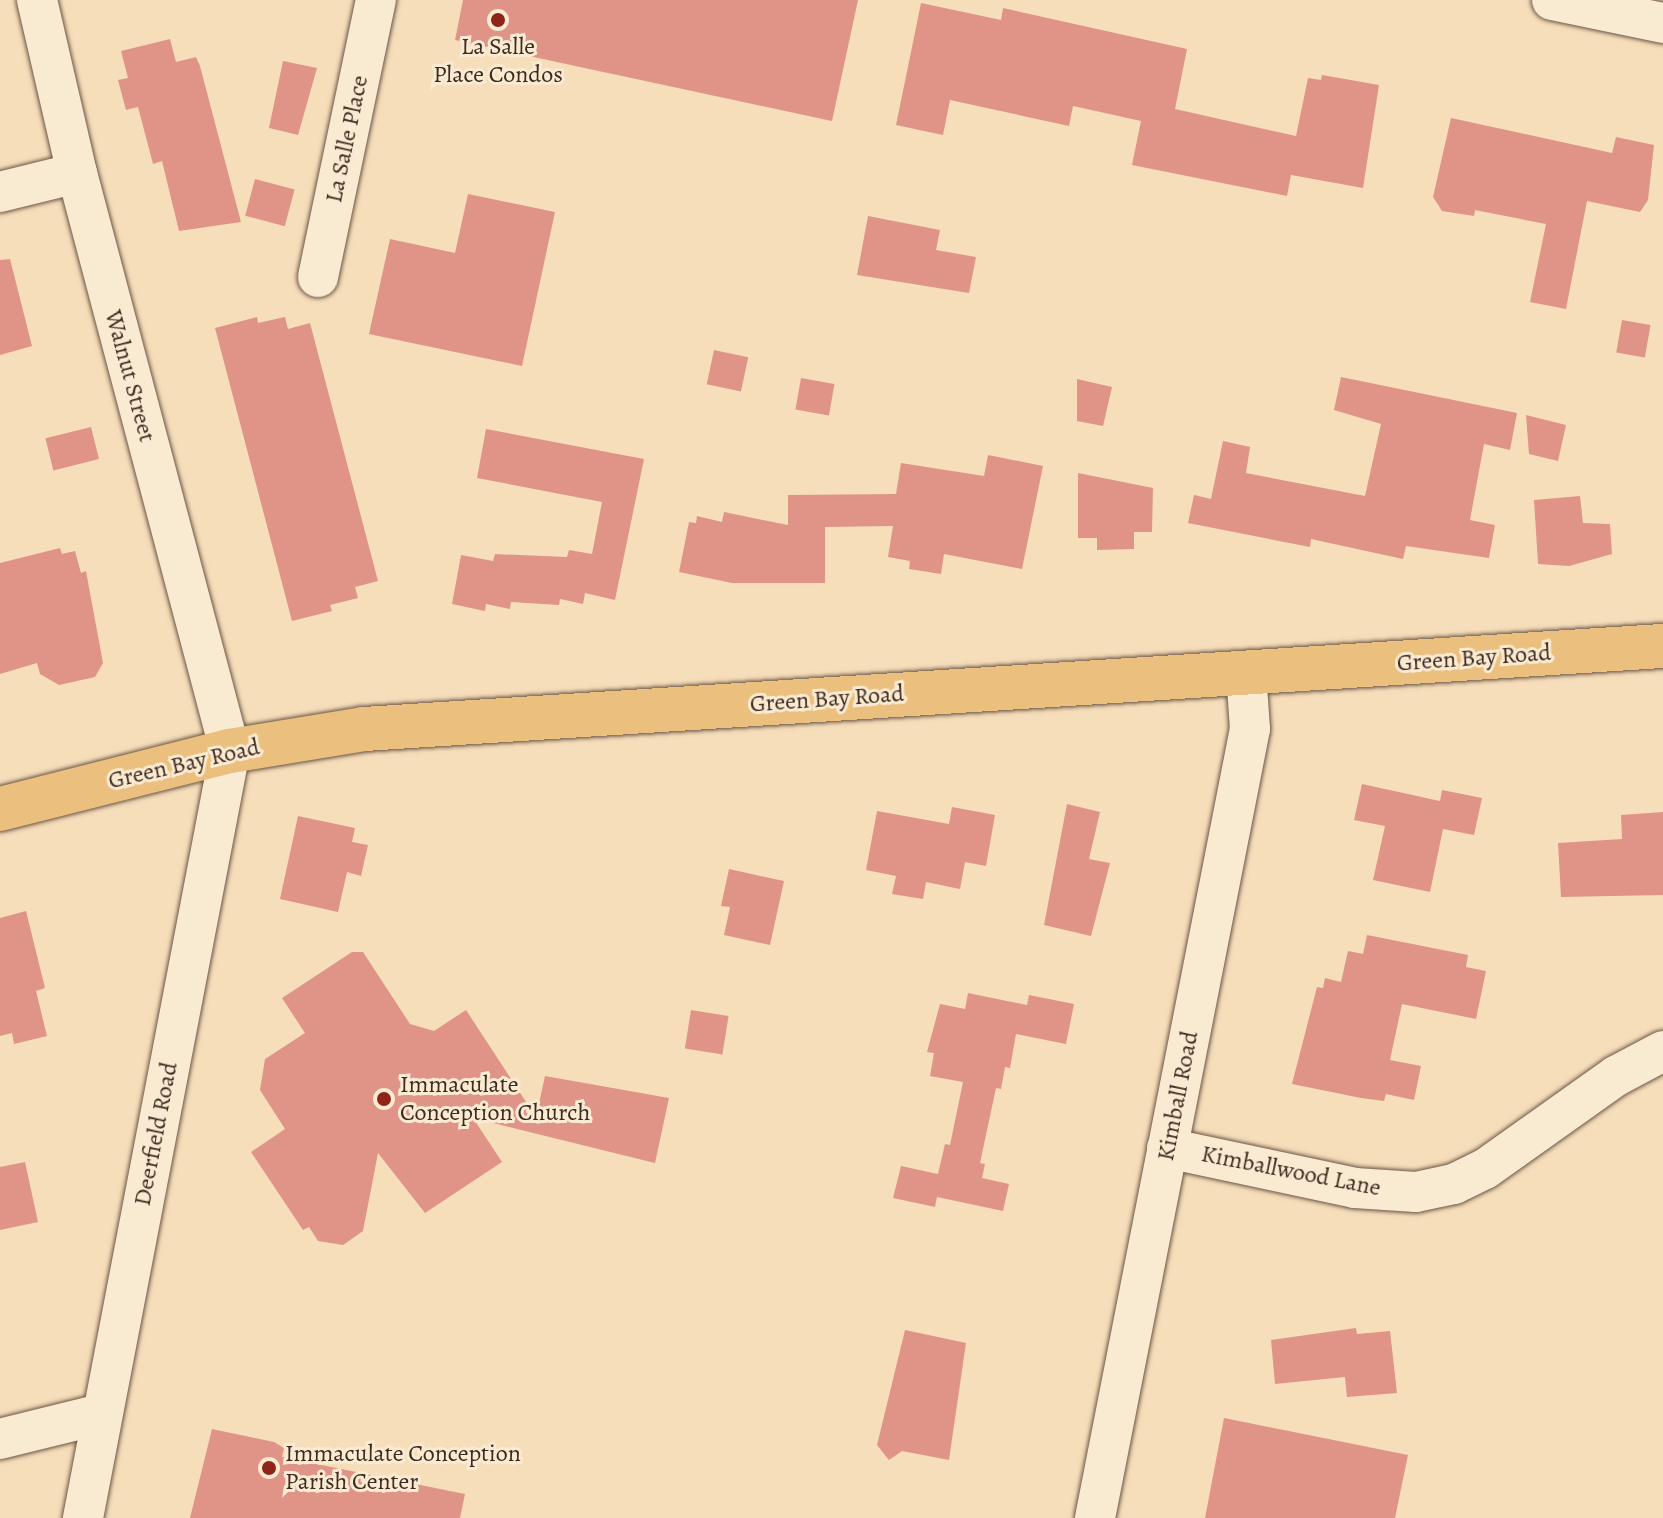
<!DOCTYPE html>
<html>
<head>
<meta charset="utf-8">
<style>
  body { margin:0 }
  #map { position:relative; width:1663px; height:1518px; overflow:hidden; background:#f6deba; font-family:Alegreya,serif }
  div>[style] { position:absolute }
  .building>* { inset:0; background:#e09487; transform-origin:0 0 }
  .roads { filter:drop-shadow(0 0 2px #6d5646) drop-shadow(0 0 2px #6d5646) }
  .minor>* { height:40px; margin:-20px; padding:0 20px; transform-origin:20px; border-radius:20px; background:#f9ead2 }
  .major>* { height:44px; margin:-22px; padding:0 22px; transform-origin:22px; border-radius:22px; background:#ebbf7d }
  .dots>* { width:22px; height:22px; translate:-50% -50%; box-sizing:border-box; border:4px solid #f9ead2; border-radius:50% }
  span { translate:-50% -50%; white-space:nowrap; text-align:center; line-height:1.15; -webkit-text-stroke:6px #f9ead2; paint-order:stroke }
  .poi-label { font-size:24px; color:#3f291f }
  .left { translate:0 -50%; text-align:left }
  .street-label { font-size:24px; color:#3f291f }
</style>
</head>
<body>
<div id="map">
  <div class="building">
    <i style="clip-path:polygon(463px 0,858px 0,832px 121px,455px 40px)"></i>
    <i style="clip-path:polygon(921px 3px,1001px 20px,1003px 8px,1187px 49px,1175px 109px,1296px 136px,1308px 78px,1321px 80px,1322px 75px,1379px 85px,1363px 188px,1291px 175px,1287px 196px,1132px 165px,1141px 121px,1073px 106px,1069px 126px,950px 100px,943px 135px,896px 125px)"></i>
    <i style="clip-path:polygon(170px 39px,176px 62px,196px 57px,200px 66px,241px 222px,179px 231px,162px 161px,153px 164px,138px 107px,126px 110px,118px 80px,128px 78px,121px 51px)"></i>
    <i style="clip-path:polygon(283px 61px,317px 68px,298px 135px,269px 128px)"></i>
    <i style="clip-path:polygon(1451px 118px,1612px 153px,1616px 137px,1654px 145px,1648px 200px,1640px 212px,1587px 201px,1566px 309px,1530px 302px,1546px 224px,1475px 210px,1474px 216px,1442px 211px,1433px 197px)"></i>
    <i style="left:255px;top:179px;width:41px;height:38px;rotate:15deg"></i>
    <i style="clip-path:polygon(468px 194px,555px 212px,522px 366px,369px 334px,390px 239px,455px 253px)"></i>
    <i style="clip-path:polygon(868px 216px,940px 230px,936px 250px,976px 257px,969px 293px,857px 275px)"></i>
    <i style="clip-path:polygon(10px 259px,32px 346px,0 355px,0 260px)"></i>
    <i style="clip-path:polygon(257px 317px,258px 323px,285px 317px,288px 329px,310px 323px,378px 581px,355px 587px,358px 598px,330px 605px,332px 611px,292px 621px,215px 328px)"></i>
    <i style="left:1622px;top:320px;width:29px;height:33px;rotate:10deg"></i>
    <i style="left:714px;top:350px;width:35px;height:35px;rotate:12deg"></i>
    <i style="clip-path:polygon(1341px 377px,1517px 413px,1510px 450px,1484px 444px,1470px 520px,1495px 525px,1489px 558px,1406px 546px,1403px 559px,1311px 539px,1310px 547px,1188px 523px,1194px 495px,1211px 499px,1223px 441px,1250px 447px,1246px 473px,1365px 496px,1381px 424px,1334px 410px)"></i>
    <i style="left:801px;top:378px;width:34px;height:32px;rotate:10deg"></i>
    <i style="clip-path:polygon(1077px 379px,1112px 387px,1103px 426px,1077px 421px)"></i>
    <i style="clip-path:polygon(1526px 415px,1566px 425px,1558px 461px,1529px 454px)"></i>
    <i style="left:91px;top:427px;width:33px;height:47px;rotate:76deg"></i>
    <i style="clip-path:polygon(486px 429px,644px 459px,615px 600px,585px 593px,583px 604px,560px 599px,559px 605px,511px 602px,510px 609px,486px 604px,485px 611px,452px 604px,461px 555px,493px 561px,495px 554px,567px 557px,569px 550px,592px 554px,602px 502px,477px 478px)"></i>
    <i style="clip-path:polygon(988px 455px,1043px 466px,1022px 569px,944px 554px,941px 574px,909px 569px,910px 561px,888px 557px,893px 526px,825px 527px,825px 583px,732px 583px,679px 572px,689px 522px,696px 523px,697px 516px,722px 522px,724px 512px,788px 525px,788px 495px,896px 494px,901px 463px,984px 476px)"></i>
    <i style="clip-path:polygon(1078px 473px,1153px 488px,1152px 532px,1134px 532px,1134px 549px,1097px 550px,1097px 538px,1078px 538px)"></i>
    <i style="clip-path:polygon(1580px 496px,1583px 523px,1610px 524px,1612px 554px,1569px 566px,1538px 564px,1534px 500px)"></i>
    <i style="clip-path:polygon(60px 548px,62px 554px,75px 551px,81px 573px,86px 571px,103px 663px,95px 677px,59px 685px,40px 674px,37px 663px,0 674px,0 563px)"></i>
    <i style="clip-path:polygon(1362px 784px,1440px 801px,1442px 790px,1482px 798px,1474px 835px,1443px 829px,1430px 892px,1373px 880px,1385px 826px,1354px 820px)"></i>
    <i style="clip-path:polygon(1067px 804px,1100px 812px,1089px 859px,1110px 863px,1091px 936px,1044px 925px)"></i>
    <i style="clip-path:polygon(952px 807px,995px 815px,986px 866px,965px 862px,960px 889px,926px 882px,923px 899px,892px 894px,896px 876px,866px 870px,877px 811px,949px 824px)"></i>
    <i style="clip-path:polygon(1663px 812px,1663px 895px,1561px 897px,1558px 843px,1622px 839px,1621px 815px)"></i>
    <i style="clip-path:polygon(298px 816px,355px 828px,352px 842px,368px 845px,361px 876px,347px 872px,338px 912px,280px 899px)"></i>
    <i style="clip-path:polygon(729px 869px,784px 881px,770px 945px,724px 935px,730px 907px,721px 906px)"></i>
    <i style="clip-path:polygon(26px 911px,45px 988px,36px 991px,47px 1036px,14px 1044px,12px 1033px,0 1036px,0 918px)"></i>
    <i style="clip-path:polygon(1367px 935px,1468px 955px,1466px 967px,1486px 971px,1476px 1019px,1402px 1004px,1390px 1060px,1421px 1066px,1414px 1100px,1386px 1094px,1384px 1101px,1361px 1098px,1292px 1084px,1317px 987px,1323px 988px,1325px 978px,1341px 982px,1348px 951px,1363px 954px)"></i>
    <i style="clip-path:polygon(352px 952px,363px 952px,410px 1024px,434px 1031px,466px 1010px,536px 1117px,545px 1076px,669px 1098px,655px 1163px,473px 1118px,502px 1162px,425px 1213px,378px 1153px,363px 1231px,343px 1245px,318px 1241px,309px 1227px,303px 1230px,251px 1152px,285px 1129px,260px 1090px,265px 1059px,305px 1033px,282px 998px)"></i>
    <i style="clip-path:polygon(968px 993px,1027px 1005px,1029px 995px,1074px 1004px,1066px 1044px,1016px 1034px,1010px 1068px,1005px 1067px,1001px 1089px,996px 1088px,980px 1163px,985px 1164px,982px 1178px,1009px 1184px,1003px 1211px,937px 1197px,935px 1207px,893px 1198px,901px 1166px,938px 1174px,945px 1144px,950px 1145px,963px 1082px,930px 1076px,934px 1053px,927px 1052px,940px 1004px,965px 1009px)"></i>
    <i style="left:691px;top:1010px;width:38px;height:39px;rotate:9deg"></i>
    <i style="clip-path:polygon(25px 1162px,38px 1222px,0 1230px,0 1167px)"></i>
    <i style="clip-path:polygon(1356px 1328px,1357px 1334px,1390px 1331px,1397px 1393px,1347px 1397px,1345px 1377px,1275px 1384px,1271px 1340px)"></i>
    <i style="clip-path:polygon(905px 1330px,966px 1343px,949px 1460px,902px 1451px,889px 1460px,877px 1445px)"></i>
    <i style="clip-path:polygon(1224px 1418px,1408px 1455px,1395px 1518px,1205px 1518px)"></i>
    <i style="clip-path:polygon(212px 1429px,274px 1442px,284px 1448px,282px 1457px,465px 1494px,460px 1518px,190px 1518px)"></i>
  </div>
  <div class="roads">
    <div class="minor">
      <i style="left:37px;top:0;width:178px;rotate:77deg"></i>
      <i style="left:77px;top:173px;width:598px;rotate:75.17deg"></i>
      <i style="left:230px;top:751px;width:781px;rotate:100.85deg"></i>
      <i style="left:1552px;top:0;width:113px;rotate:11.7deg"></i>
      <i style="left:0;top:192px;width:79px;rotate:-13.9deg"></i>
      <i style="left:318px;top:277px;width:283px;rotate:-78.2deg"></i>
      <i style="left:1167px;top:1148px;width:192px;rotate:12deg"></i>
      <i style="left:1355px;top:1188px;width:61px;rotate:3.8deg"></i>
      <i style="left:1416px;top:1192px;width:39px;rotate:-12deg"></i>
      <i style="left:1454px;top:1184px;width:34px;rotate:-26deg"></i>
      <i style="left:1485px;top:1169px;width:161px;rotate:-35.4deg"></i>
      <i style="left:1616px;top:1076px;width:53px;rotate:-28deg"></i>
      <i style="left:0;top:1439px;width:104px;rotate:-13.9deg"></i>
      <i style="left:1095px;top:1518px;width:804px;rotate:-78.89deg"></i>
      <i style="left:1250px;top:729px;width:57px;rotate:-94deg"></i>
    </div>
    <div class="major">
      <i style="left:0;top:809px;width:237px;rotate:-14.2deg"></i>
      <i style="left:230px;top:751px;width:136px;rotate:-9.3deg"></i>
      <i style="left:364px;top:729px;width:1302px;rotate:-3.66deg"></i>
    </div>
  </div>
  <div class="dots">
    <i style="left:498px;top:20px;background:#8f2418"></i>
    <i style="left:384px;top:1099px;background:#8f2418"></i>
    <i style="left:269px;top:1468px;background:#8f2418"></i>
  </div>
  <div class="poi-label">
    <span style="left:498px;top:61px">La Salle<br>Place Condos</span>
    <span class="left" style="left:400px;top:1099px">Immaculate<br>Conception Church</span>
    <span class="left" style="left:285px;top:1468px">Immaculate Conception<br>Parish Center</span>
  </div>
  <div class="street-label">
    <span style="left:347px;top:139px;rotate:-78deg">La Salle Place</span>
    <span style="left:130px;top:376px;rotate:75deg">Walnut Street</span>
    <span style="left:1474px;top:658px;rotate:-4deg">Green Bay Road</span>
    <span style="left:827px;top:699px;rotate:-4deg">Green Bay Road</span>
    <span style="left:184px;top:764px;rotate:-13deg">Green Bay Road</span>
    <span style="left:1178px;top:1096px;rotate:-79deg">Kimball Road</span>
    <span style="left:156px;top:1134px;rotate:-79deg">Deerfield Road</span>
    <span style="left:1291px;top:1171px;rotate:11deg">Kimballwood Lane</span>
  </div>
</div>
</body>
</html>
